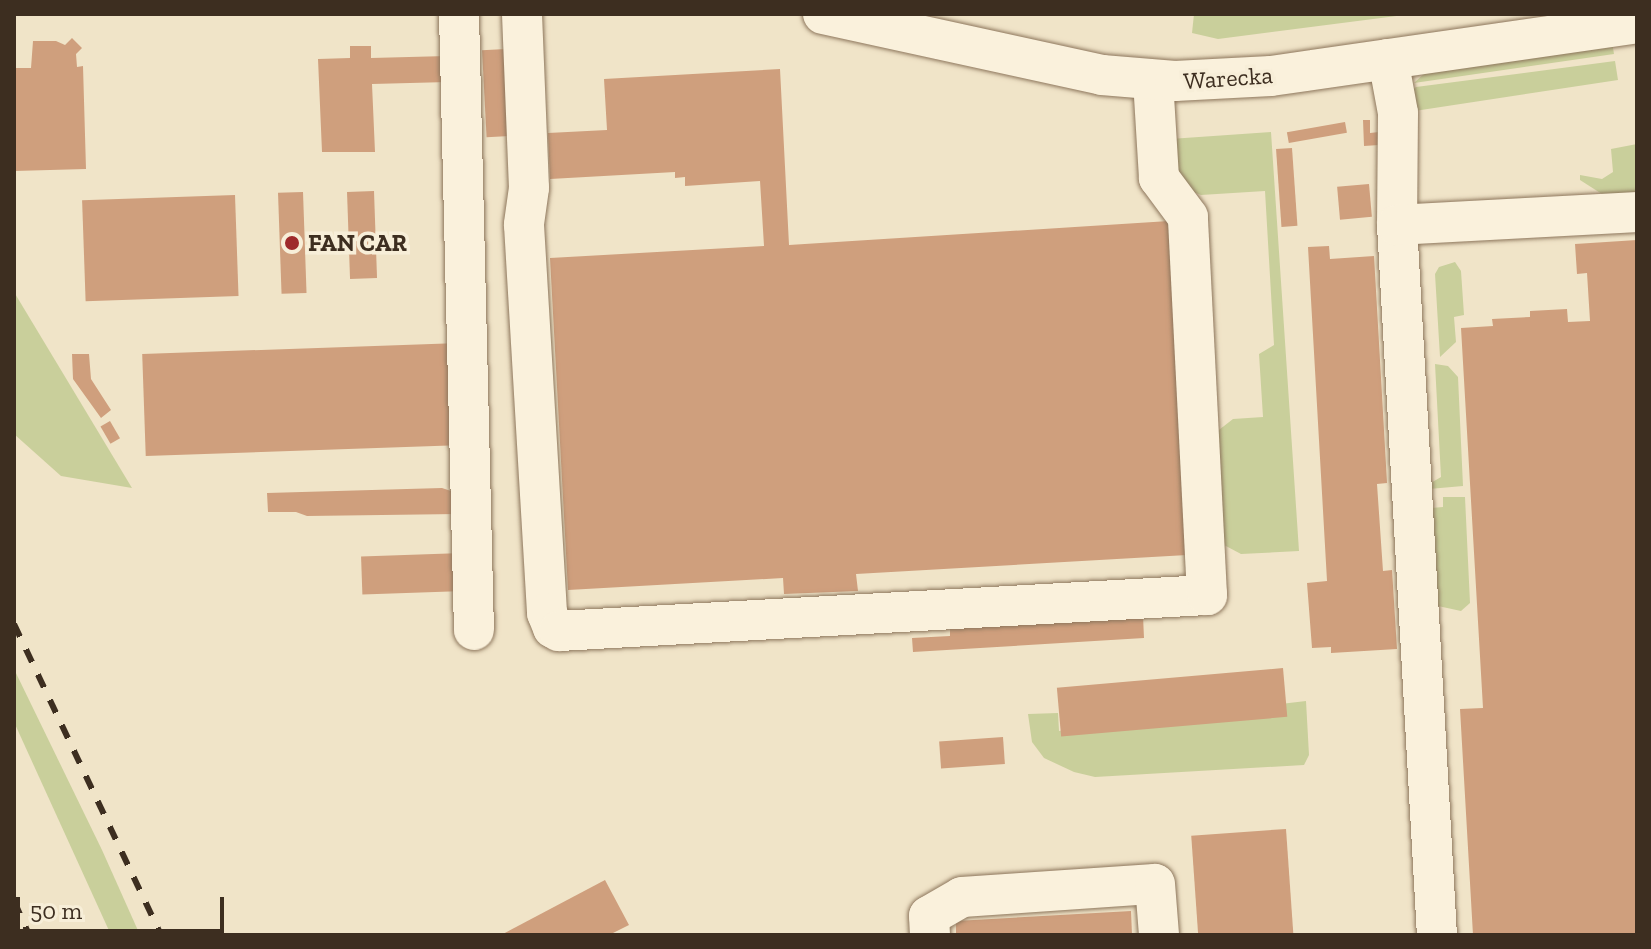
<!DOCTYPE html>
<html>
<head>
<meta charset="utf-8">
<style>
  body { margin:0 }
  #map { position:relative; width:1651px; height:949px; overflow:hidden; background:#f0e4c8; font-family:"Zilla Slab",serif }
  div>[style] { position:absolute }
  .green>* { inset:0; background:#c9cf9b }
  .building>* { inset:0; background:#cf9f7d; transform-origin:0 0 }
  .roads { filter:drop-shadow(0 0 2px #8d765c) drop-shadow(0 0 2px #8d765c) }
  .minor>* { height:40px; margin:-20px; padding:0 20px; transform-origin:20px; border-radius:20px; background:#faf1dc }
  .rail>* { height:6px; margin-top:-3px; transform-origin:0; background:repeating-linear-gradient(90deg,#3d2e20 0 14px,transparent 0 28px) }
  .dots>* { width:22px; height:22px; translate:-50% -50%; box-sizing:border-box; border:4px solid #f7eed8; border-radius:50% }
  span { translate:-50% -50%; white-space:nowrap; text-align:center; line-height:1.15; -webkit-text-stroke:7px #f7eed8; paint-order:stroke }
  .street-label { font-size:24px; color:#3d2e20 }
  .poi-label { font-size:24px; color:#3d2e20; font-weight:700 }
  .left { translate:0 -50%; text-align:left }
  .frame { position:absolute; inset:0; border:16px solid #3d2e20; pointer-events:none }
  .scale { position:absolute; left:16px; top:897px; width:208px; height:36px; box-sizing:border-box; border:4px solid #3d2e20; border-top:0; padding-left:10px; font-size:24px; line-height:28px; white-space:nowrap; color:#3d2e20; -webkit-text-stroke:6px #f7eed8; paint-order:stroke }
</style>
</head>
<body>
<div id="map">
  <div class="green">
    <i style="clip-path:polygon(1194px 14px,1412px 14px,1218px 39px,1192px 33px)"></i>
    <i style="clip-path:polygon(1612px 42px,1614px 54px,1414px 83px,1427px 71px)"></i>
    <i style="clip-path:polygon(1615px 61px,1618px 80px,1408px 112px,1410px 92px,1416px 87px)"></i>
    <i style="clip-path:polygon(1271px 132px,1299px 551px,1241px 554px,1224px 545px,1215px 433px,1233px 419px,1263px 417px,1259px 354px,1274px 345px,1265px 191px,1201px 195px,1191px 191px,1177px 175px,1170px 139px)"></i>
    <i style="clip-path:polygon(1637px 144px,1637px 203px,1605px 196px,1580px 180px,1580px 175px,1602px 179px,1613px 172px,1611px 149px)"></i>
    <i style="clip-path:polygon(1455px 262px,1461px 271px,1464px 315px,1454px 317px,1456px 342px,1440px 357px,1435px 274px,1439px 267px)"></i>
    <i style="clip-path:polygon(14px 292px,132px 488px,61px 476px,14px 434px)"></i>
    <i style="clip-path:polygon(1435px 364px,1448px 366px,1458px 377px,1463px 486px,1429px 489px,1429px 484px,1441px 477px)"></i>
    <i style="clip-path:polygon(1443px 497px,1465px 497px,1470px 603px,1461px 611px,1438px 606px,1431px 508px,1443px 507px)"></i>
    <i style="clip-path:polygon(14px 669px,102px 850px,140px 935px,111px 935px,14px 722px)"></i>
    <i style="clip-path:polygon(1306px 701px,1309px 755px,1304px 765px,1095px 777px,1074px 772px,1044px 758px,1032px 742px,1028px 714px,1058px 713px,1059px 731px)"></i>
  </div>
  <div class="building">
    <i style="clip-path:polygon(72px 38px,82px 48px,76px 54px,77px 67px,83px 66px,86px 169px,14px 171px,14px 68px,31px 68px,33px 41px,56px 41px,65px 45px)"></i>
    <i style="clip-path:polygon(350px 46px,371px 46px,371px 58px,447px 56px,448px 82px,372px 84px,375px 152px,322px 152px,318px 59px,350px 58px)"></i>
    <i style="left:506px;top:49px;width:87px;height:24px;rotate:87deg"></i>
    <i style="clip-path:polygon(780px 69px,789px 245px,1169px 221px,1187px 555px,856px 574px,858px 591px,784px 594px,783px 578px,568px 590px,550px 258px,764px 246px,760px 181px,685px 186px,685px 177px,675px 178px,675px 172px,550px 179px,548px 133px,607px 130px,604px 79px)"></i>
    <i style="clip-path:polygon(1363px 120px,1370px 120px,1370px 133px,1379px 132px,1379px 145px,1364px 146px)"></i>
    <i style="left:1345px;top:122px;width:11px;height:59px;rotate:80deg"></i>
    <i style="left:1292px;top:148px;width:78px;height:16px;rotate:86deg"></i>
    <i style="left:1369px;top:184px;width:33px;height:32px;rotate:85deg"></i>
    <i style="left:374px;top:191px;width:87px;height:27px;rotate:88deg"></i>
    <i style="left:303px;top:192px;width:101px;height:25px;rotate:88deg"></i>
    <i style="left:235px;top:195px;width:101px;height:153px;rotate:88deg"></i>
    <i style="clip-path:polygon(1637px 240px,1637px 935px,1473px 935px,1460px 709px,1483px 708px,1461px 328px,1493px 326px,1492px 319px,1530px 317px,1530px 311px,1567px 309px,1568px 322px,1590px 321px,1587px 273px,1577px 274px,1575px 244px)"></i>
    <i style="clip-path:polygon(1329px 246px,1330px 259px,1374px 256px,1387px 483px,1377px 484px,1383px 571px,1392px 570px,1397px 649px,1331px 653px,1331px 647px,1312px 648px,1307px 583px,1327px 581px,1308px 247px)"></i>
    <i style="left:460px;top:343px;width:102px;height:318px;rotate:88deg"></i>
    <i style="clip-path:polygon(72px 354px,89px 354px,91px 379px,111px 410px,101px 418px,73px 379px)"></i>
    <i style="left:110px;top:421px;width:20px;height:11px;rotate:60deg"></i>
    <i style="clip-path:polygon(442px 488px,457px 493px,457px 514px,307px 516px,296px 512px,268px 512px,267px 493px)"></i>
    <i style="left:463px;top:553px;width:38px;height:102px;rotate:88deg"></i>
    <i style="clip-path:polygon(1143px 616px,1144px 638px,913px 652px,912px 638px,950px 636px,950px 623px)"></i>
    <i style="left:1283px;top:668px;width:49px;height:227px;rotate:85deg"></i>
    <i style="left:1003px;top:737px;width:27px;height:64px;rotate:86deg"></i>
    <i style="left:1286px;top:829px;width:106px;height:95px;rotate:86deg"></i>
    <i style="clip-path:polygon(605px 880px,629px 925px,609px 935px,501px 935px)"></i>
    <i style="clip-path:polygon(1131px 911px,1132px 935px,956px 935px,956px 921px)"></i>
  </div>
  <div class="roads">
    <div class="minor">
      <i style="left:459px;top:14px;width:616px;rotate:88.61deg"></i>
      <i style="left:522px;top:14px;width:174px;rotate:87.7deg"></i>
      <i style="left:529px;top:188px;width:37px;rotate:98deg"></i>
      <i style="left:524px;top:225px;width:389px;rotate:86.6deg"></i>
      <i style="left:547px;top:613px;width:16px;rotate:68deg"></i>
      <i style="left:553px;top:628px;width:7px;rotate:27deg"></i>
      <i style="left:559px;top:631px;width:649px;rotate:-3.18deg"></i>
      <i style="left:1207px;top:595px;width:378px;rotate:-92.9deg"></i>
      <i style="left:1188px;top:217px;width:49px;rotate:-126.6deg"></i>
      <i style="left:1159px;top:178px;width:98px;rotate:-93.5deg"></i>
      <i style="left:823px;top:14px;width:286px;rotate:12.3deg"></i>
      <i style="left:1102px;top:75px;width:73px;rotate:4.7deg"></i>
      <i style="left:1175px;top:81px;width:96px;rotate:-3deg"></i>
      <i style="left:1271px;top:76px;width:370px;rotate:-8.2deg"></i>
      <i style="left:1388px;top:59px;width:55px;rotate:79.5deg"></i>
      <i style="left:1398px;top:113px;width:112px;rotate:90.5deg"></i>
      <i style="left:1397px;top:225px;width:711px;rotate:86.78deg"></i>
      <i style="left:1397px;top:225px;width:240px;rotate:-3.1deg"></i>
      <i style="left:930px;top:935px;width:19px;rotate:-93deg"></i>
      <i style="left:929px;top:916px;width:38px;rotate:-30deg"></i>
      <i style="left:962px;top:897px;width:193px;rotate:-3.9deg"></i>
      <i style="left:1155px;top:884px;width:51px;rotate:85.5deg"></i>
    </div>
  </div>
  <div class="rail">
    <i style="left:14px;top:624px;width:344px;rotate:64.7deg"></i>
    <i style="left:14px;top:901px;width:37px;rotate:66deg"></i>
  </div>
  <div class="dots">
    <i style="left:292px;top:243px;background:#9e2a2b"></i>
  </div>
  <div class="street-label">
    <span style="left:1228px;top:78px;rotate:-4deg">Warecka</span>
  </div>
  <div class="poi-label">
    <span class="left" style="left:308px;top:243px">FAN CAR</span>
  </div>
  <div class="frame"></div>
  <div class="scale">50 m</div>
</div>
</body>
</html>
